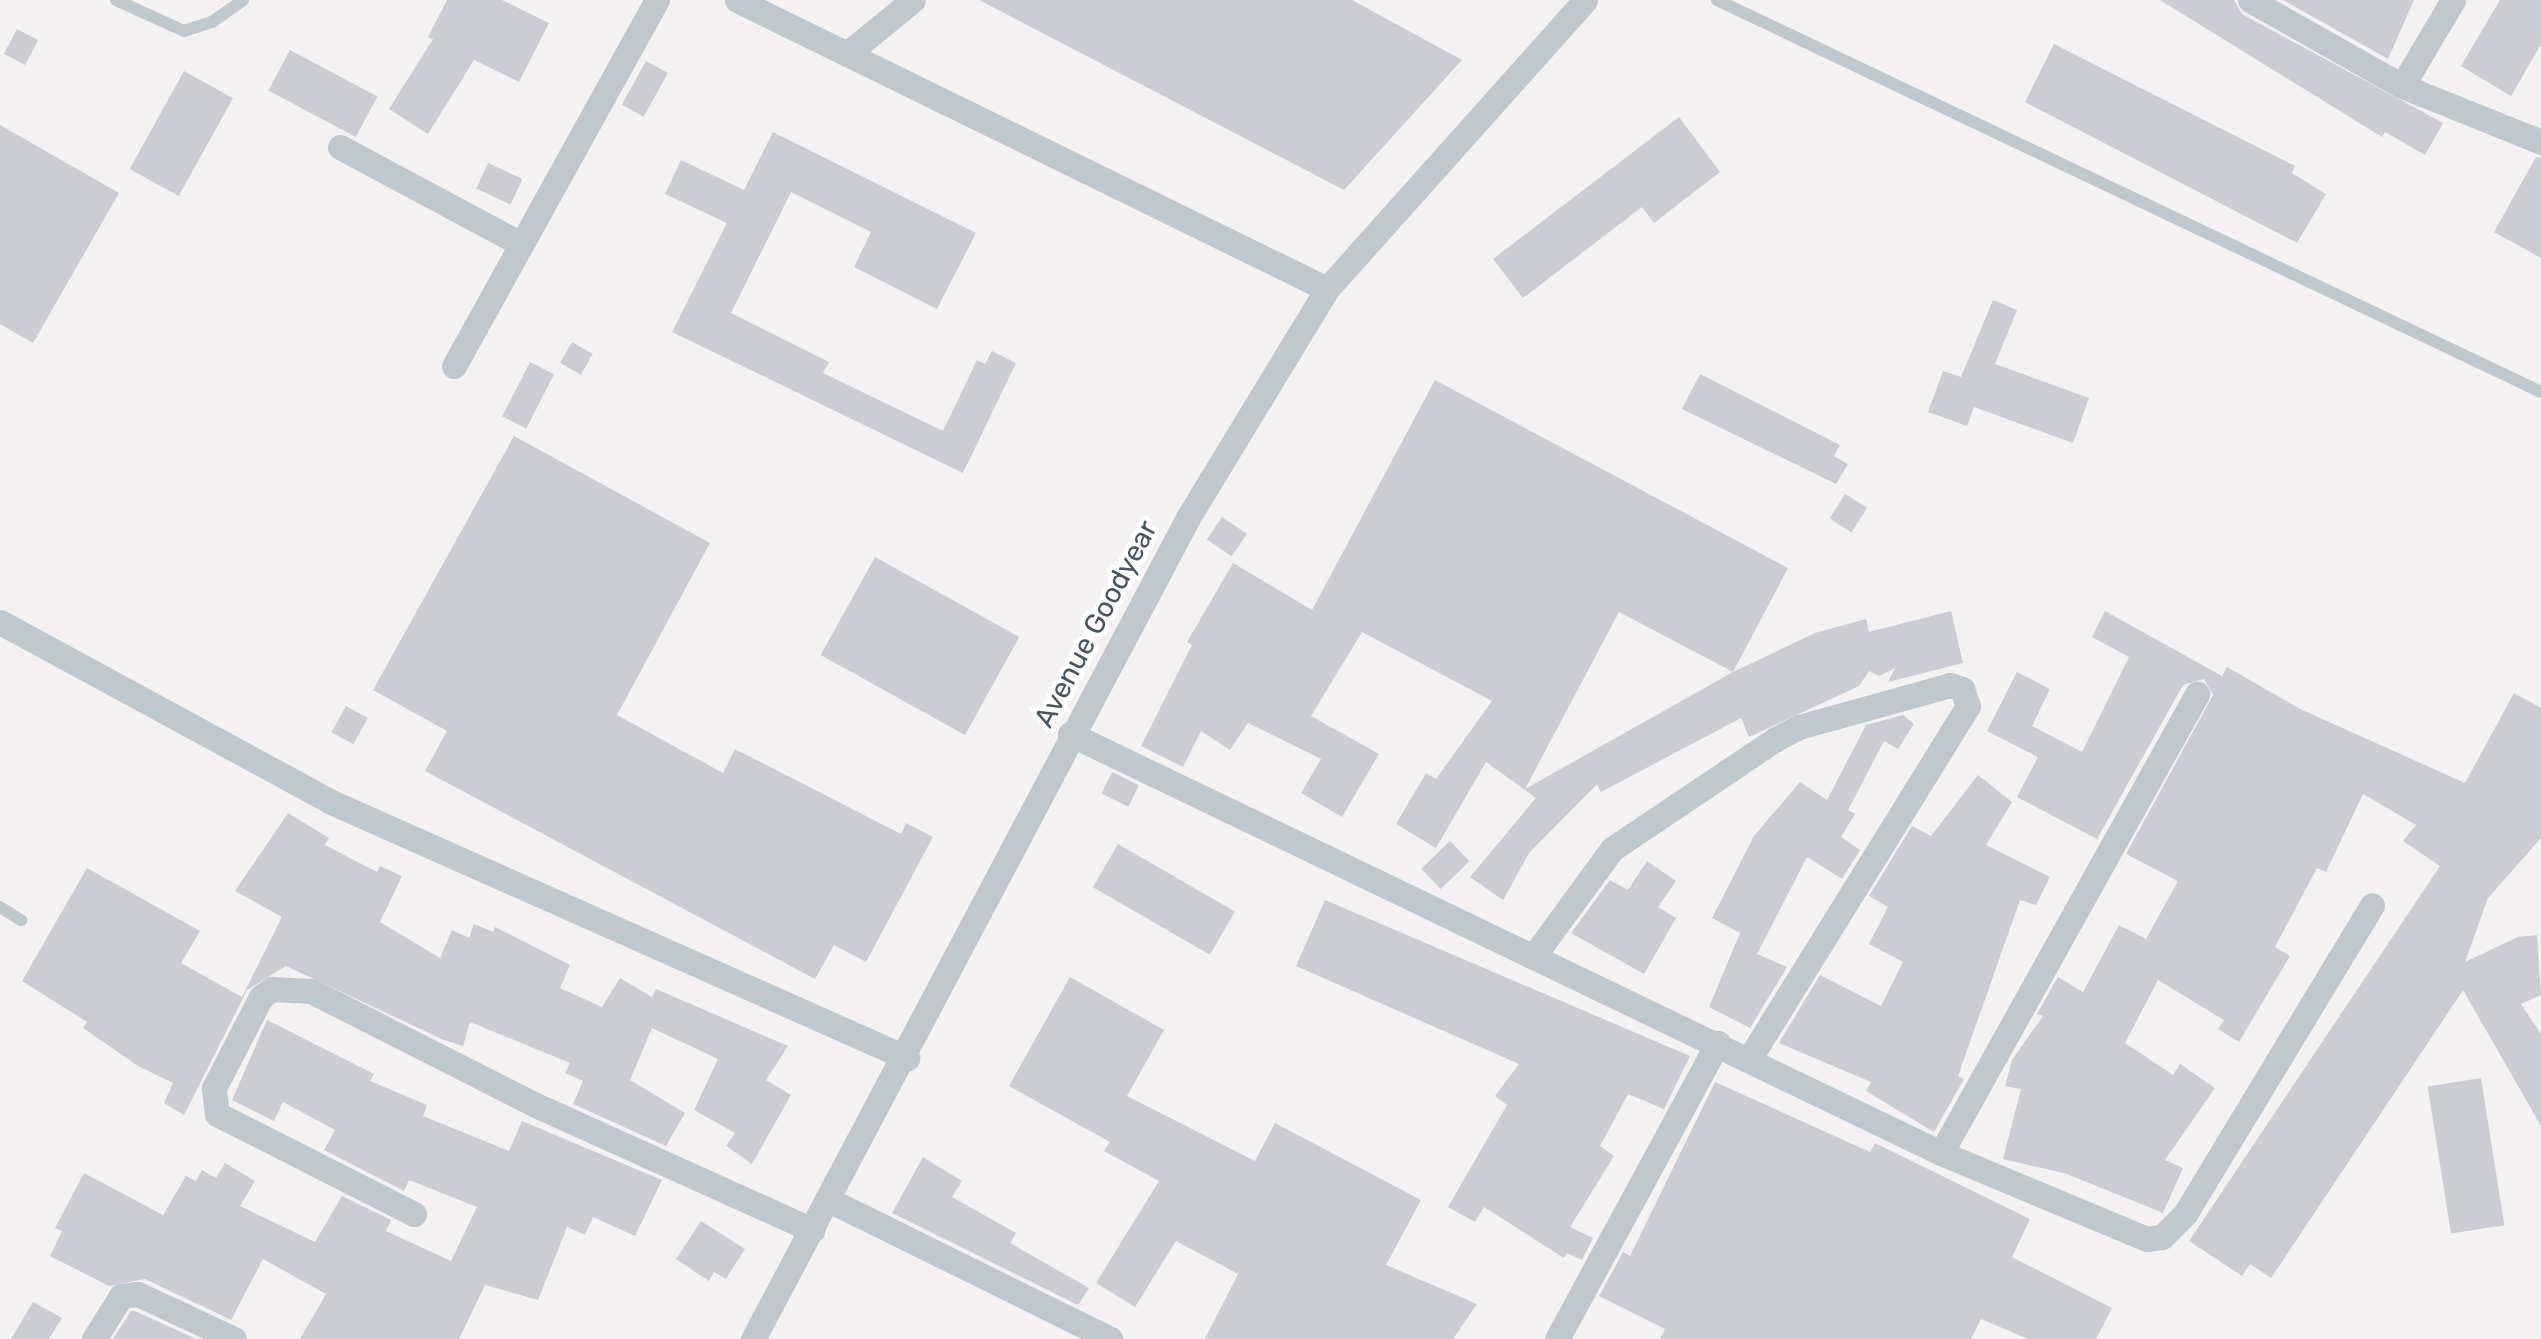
<!DOCTYPE html>
<html>
<head>
<meta charset="utf-8">
<style>
  body { margin:0 }
  #map { position:relative; width:2541px; height:1339px; overflow:hidden; background:#f3f1f1; font-family:Rubik,sans-serif }
  div>[style] { position:absolute }
  .building>* { inset:0; background:#cbcdd3; transform-origin:0 0 }
  .service>* { height:12px; margin:-6px; padding:0 6px; transform-origin:6px; border-radius:6px; background:#c0c8ce }
  .minor>* { height:25px; margin:-12.5px; padding:0 12.5px; transform-origin:12.5px; border-radius:12.5px; background:#c0c8ce }
  span { translate:-50% -50%; white-space:nowrap; text-align:center; line-height:1.15; -webkit-text-stroke:10px #fff; paint-order:stroke }
  .street-label { font-size:28px; color:#4a545c }
</style>
</head>
<body>
<div id="map">
  <div class="building">
    <i style="clip-path:polygon(447px 0,502px 0,549px 23px,519px 82px,474px 60px,428px 134px,389px 109px,433px 39px,428px 37px)"></i>
    <i style="clip-path:polygon(979px 0,1352px 0,1462px 60px,1344px 190px)"></i>
    <i style="clip-path:polygon(2160px 0,2234px 0,2242px 14px,2443px 123px,2425px 155px,2385px 132px,2382px 137px)"></i>
    <i style="clip-path:polygon(2283px 0,2414px 0,2388px 59px)"></i>
    <i style="clip-path:polygon(2500px 0,2541px 0,2541px 44px,2511px 96px,2461px 66px)"></i>
    <i style="left:17px;top:29px;width:24px;height:28px;rotate:28deg"></i>
    <i style="clip-path:polygon(2054px 44px,2295px 166px,2292px 173px,2326px 194px,2297px 243px,2025px 102px)"></i>
    <i style="left:290px;top:50px;width:99px;height:46px;rotate:28deg"></i>
    <i style="left:646px;top:61px;width:25px;height:50px;rotate:29deg"></i>
    <i style="left:184px;top:71px;width:56px;height:112px;rotate:29deg"></i>
    <i style="clip-path:polygon(1679px 117px,1720px 172px,1654px 223px,1642px 207px,1523px 298px,1493px 259px)"></i>
    <i style="clip-path:polygon(0 125px,119px 193px,33px 343px,0 324px)"></i>
    <i style="clip-path:polygon(773px 132px,976px 233px,937px 309px,854px 267px,871px 232px,791px 192px,731px 313px,829px 362px,823px 373px,943px 431px,977px 360px,985px 364px,992px 351px,1016px 363px,963px 473px,672px 332px,727px 223px,665px 194px,681px 160px,744px 190px)"></i>
    <i style="clip-path:polygon(2536px 157px,2541px 158px,2541px 258px,2494px 232px)"></i>
    <i style="left:488px;top:163px;width:38px;height:28px;rotate:25deg"></i>
    <i style="clip-path:polygon(1993px 300px,2017px 310px,1995px 364px,2089px 398px,2073px 443px,1974px 407px,1967px 426px,1928px 412px,1943px 371px,1961px 377px)"></i>
    <i style="left:572px;top:342px;width:24px;height:24px;rotate:30deg"></i>
    <i style="left:530px;top:362px;width:27px;height:61px;rotate:27deg"></i>
    <i style="clip-path:polygon(1700px 374px,1840px 445px,1834px 456px,1848px 464px,1836px 484px,1682px 409px)"></i>
    <i style="clip-path:polygon(evenodd,1435px 380px,1788px 568px,1733px 672px,1815px 633px,1866px 619px,1869px 632px,1951px 611px,1963px 663px,1888px 682px,1895px 668px,1879px 676px,1869px 671px,1859px 686px,1749px 737px,1741px 718px,1601px 792px,1597px 784px,1529px 853px,1503px 900px,1470px 877px,1536px 798px,1486px 762px,1436px 848px,1396px 824px,1426px 773px,1436px 779px,1492px 701px,1362px 632px,1311px 716px,1379px 754px,1342px 817px,1301px 793px,1321px 759px,1248px 723px,1230px 750px,1201px 731px,1183px 767px,1141px 746px,1192px 645px,1187px 642px,1233px 563px,1312px 610px,1435px 380px,1619px 612px,1733px 672px,1525px 789px,1619px 612px)"></i>
    <i style="clip-path:polygon(514px 436px,710px 543px,617px 715px,723px 773px,735px 749px,901px 834px,906px 823px,933px 837px,866px 962px,834px 945px,815px 979px,425px 771px,447px 731px,373px 690px)"></i>
    <i style="left:1845px;top:494px;width:26px;height:29px;rotate:32deg"></i>
    <i style="left:1222px;top:517px;width:30px;height:27px;rotate:34deg"></i>
    <i style="left:875px;top:557px;width:165px;height:112px;rotate:29deg"></i>
    <i style="clip-path:polygon(2105px 611px,2222px 676px,2227px 667px,2300px 709px,2465px 783px,2514px 693px,2541px 708px,2541px 838px,2488px 898px,2465px 962px,2518px 937px,2537px 935px,2541px 995px,2521px 1004px,2541px 1034px,2541px 1126px,2463px 990px,2271px 1278px,2250px 1264px,2242px 1276px,2189px 1241px,2440px 866px,2403px 841px,2416px 825px,2363px 794px,2326px 872px,2317px 868px,2275px 947px,2290px 956px,2239px 1042px,2218px 1029px,2224px 1020px,2158px 980px,2125px 1043px,2173px 1075px,2180px 1064px,2215px 1088px,2165px 1160px,2183px 1168px,2163px 1213px,2067px 1174px,2003px 1159px,2021px 1089px,2005px 1086px,2012px 1060px,2043px 1016px,2037px 1014px,2058px 977px,2083px 992px,2119px 925px,2146px 939px,2178px 881px,2126px 854px,2213px 695px,2204px 679px,2183px 685px,2097px 839px,2017px 797px,2038px 757px,1987px 731px,2017px 672px,2050px 689px,2032px 726px,2082px 752px,2129px 657px,2092px 637px)"></i>
    <i style="left:346px;top:706px;width:25px;height:30px;rotate:29deg"></i>
    <i style="clip-path:polygon(1903px 715px,1914px 724px,1898px 749px,1884px 741px,1848px 810px,1855px 814px,1841px 837px,1860px 850px,1842px 879px,1807px 857px,1757px 954px,1787px 967px,1750px 1028px,1709px 1007px,1740px 933px,1712px 918px,1754px 836px,1800px 782px,1827px 800px,1866px 725px)"></i>
    <i style="left:1112px;top:772px;width:30px;height:24px;rotate:26deg"></i>
    <i style="clip-path:polygon(1978px 775px,2012px 802px,1986px 845px,2050px 877px,2036px 905px,2020px 900px,1958px 1076px,1964px 1079px,1934px 1132px,1866px 1091px,1871px 1082px,1779px 1043px,1820px 975px,1881px 1006px,1903px 962px,1869px 944px,1888px 907px,1869px 896px,1912px 826px,1931px 836px)"></i>
    <i style="clip-path:polygon(288px 813px,329px 838px,325px 845px,377px 872px,380px 866px,402px 876px,380px 922px,440px 958px,452px 930px,469px 938px,474px 924px,493px 932px,495px 927px,570px 965px,560px 988px,602px 1007px,620px 978px,652px 997px,656px 989px,788px 1046px,766px 1080px,791px 1095px,752px 1164px,726px 1146px,735px 1133px,694px 1110px,718px 1059px,652px 1028px,630px 1080px,685px 1113px,666px 1146px,573px 1104px,583px 1081px,565px 1073px,570px 1063px,470px 1022px,463px 1046px,444px 1040px,286px 966px,247px 990px,184px 1115px,164px 1103px,173px 1083px,138px 1066px,83px 1028px,87px 1022px,22px 981px,87px 868px,200px 931px,181px 963px,242px 997px,282px 917px,235px 891px)"></i>
    <i style="left:1450px;top:841px;width:28px;height:40px;rotate:46deg"></i>
    <i style="left:1118px;top:844px;width:135px;height:50px;rotate:30deg"></i>
    <i style="clip-path:polygon(1647px 861px,1676px 881px,1658px 907px,1676px 918px,1644px 974px,1571px 933px,1610px 880px,1628px 890px)"></i>
    <i style="clip-path:polygon(1325px 900px,1690px 1056px,1664px 1109px,1628px 1094px,1600px 1146px,1614px 1156px,1570px 1227px,1593px 1238px,1582px 1260px,1567px 1253px,1564px 1258px,1484px 1207px,1475px 1222px,1448px 1207px,1507px 1105px,1495px 1096px,1519px 1064px,1296px 966px)"></i>
    <i style="clip-path:polygon(1070px 977px,1164px 1030px,1127px 1096px,1255px 1161px,1275px 1123px,1421px 1200px,1386px 1265px,1477px 1304px,1453px 1339px,1205px 1339px,1238px 1274px,1176px 1241px,1135px 1307px,1096px 1283px,1159px 1181px,1104px 1151px,1110px 1142px,1009px 1086px)"></i>
    <i style="clip-path:polygon(267px 1020px,374px 1074px,370px 1081px,427px 1105px,423px 1116px,509px 1151px,522px 1121px,662px 1180px,635px 1236px,593px 1217px,585px 1235px,567px 1227px,538px 1300px,485px 1285px,459px 1339px,300px 1339px,326px 1294px,263px 1259px,231px 1320px,145px 1279px,109px 1286px,50px 1256px,62px 1231px,55px 1228px,84px 1173px,163px 1215px,186px 1176px,196px 1181px,202px 1170px,216px 1178px,225px 1163px,255px 1181px,240px 1206px,315px 1242px,342px 1196px,391px 1220px,386px 1231px,451px 1261px,477px 1207px,409px 1180px,404px 1191px,324px 1150px,335px 1130px,283px 1102px,274px 1121px,232px 1100px)"></i>
    <i style="left:2481px;top:1078px;width:149px;height:54px;rotate:81deg"></i>
    <i style="clip-path:polygon(1715px 1082px,1870px 1152px,1875px 1143px,2030px 1219px,2012px 1257px,2112px 1308px,2096px 1339px,2028px 1339px,1981px 1319px,1971px 1339px,1660px 1339px,1665px 1329px,1599px 1296px,1623px 1252px,1630px 1256px)"></i>
    <i style="clip-path:polygon(923px 1157px,962px 1181px,952px 1197px,1016px 1233px,1010px 1243px,1089px 1288px,1078px 1305px,892px 1213px)"></i>
    <i style="clip-path:polygon(701px 1221px,745px 1249px,726px 1279px,714px 1272px,709px 1281px,676px 1259px)"></i>
    <i style="clip-path:polygon(33px 1302px,62px 1318px,49px 1339px,11px 1339px)"></i>
    <i style="clip-path:polygon(131px 1311px,135px 1311px,196px 1339px,113px 1339px)"></i>
  </div>
  <div class="service">
    <i style="left:116px;top:0;width:75px;rotate:24.5deg"></i>
    <i style="left:184px;top:31px;width:29px;rotate:-18deg"></i>
    <i style="left:212px;top:22px;width:38px;rotate:-35deg"></i>
    <i style="left:1717px;top:0;width:912px;rotate:25.44deg"></i>
    <i style="left:0;top:907px;width:25px;rotate:32deg"></i>
  </div>
  <div class="minor">
    <i style="left:737px;top:0;width:657px;rotate:26.1deg"></i>
    <i style="left:2250px;top:0;width:175px;rotate:29.5deg"></i>
    <i style="left:2402px;top:86px;width:150px;rotate:21.9deg"></i>
    <i style="left:847px;top:54px;width:85px;rotate:-39.3deg"></i>
    <i style="left:2402px;top:86px;width:100px;rotate:-59.3deg"></i>
    <i style="left:340px;top:147px;width:205px;rotate:28.2deg"></i>
    <i style="left:454px;top:366px;width:419px;rotate:-61deg"></i>
    <i style="left:0;top:622px;width:375px;rotate:28.5deg"></i>
    <i style="left:329px;top:801px;width:633px;rotate:23.97deg"></i>
    <i style="left:1070px;top:734px;width:967px;rotate:25.69deg"></i>
    <i style="left:1941px;top:1153px;width:223px;rotate:22.7deg"></i>
    <i style="left:2147px;top:1239px;width:15px;rotate:-8deg"></i>
    <i style="left:2162px;top:1237px;width:33px;rotate:-45deg"></i>
    <i style="left:2185px;top:1214px;width:361px;rotate:-58.8deg"></i>
    <i style="left:1533px;top:957px;width:134px;rotate:-53.8deg"></i>
    <i style="left:1612px;top:849px;width:197px;rotate:-33.9deg"></i>
    <i style="left:1776px;top:739px;width:26px;rotate:-28deg"></i>
    <i style="left:1799px;top:727px;width:157px;rotate:-15.5deg"></i>
    <i style="left:1950px;top:685px;width:13px;rotate:18deg"></i>
    <i style="left:1962px;top:689px;width:18px;rotate:71deg"></i>
    <i style="left:1968px;top:706px;width:414px;rotate:121.8deg"></i>
    <i style="left:1941px;top:1153px;width:526px;rotate:-60.85deg"></i>
    <i style="left:827px;top:1199px;width:316px;rotate:26.3deg"></i>
    <i style="left:414px;top:1214px;width:221px;rotate:-153.1deg"></i>
    <i style="left:217px;top:1114px;width:26px;rotate:-97deg"></i>
    <i style="left:214px;top:1088px;width:102px;rotate:-62.7deg"></i>
    <i style="left:261px;top:997px;width:14px;rotate:-36deg"></i>
    <i style="left:272px;top:989px;width:39px;rotate:3deg"></i>
    <i style="left:311px;top:991px;width:257px;rotate:26.9deg"></i>
    <i style="left:540px;top:1107px;width:299px;rotate:24.3deg"></i>
    <i style="left:94px;top:1339px;width:51px;rotate:-57.9deg"></i>
    <i style="left:121px;top:1296px;width:17px;rotate:-7deg"></i>
    <i style="left:138px;top:1294px;width:106px;rotate:25.1deg"></i>
    <i style="left:753px;top:1339px;width:931px;rotate:-62.09deg"></i>
    <i style="left:1189px;top:516px;width:266px;rotate:-58.7deg"></i>
    <i style="left:1327px;top:289px;width:387px;rotate:-48.2deg"></i>
    <i style="left:1557px;top:1339px;width:337px;rotate:-61.5deg"></i>
  </div>
  <div class="street-label">
    <span style="left:1096px;top:624px;rotate:-62deg">Avenue Goodyear</span>
  </div>
</div>
</body>
</html>
